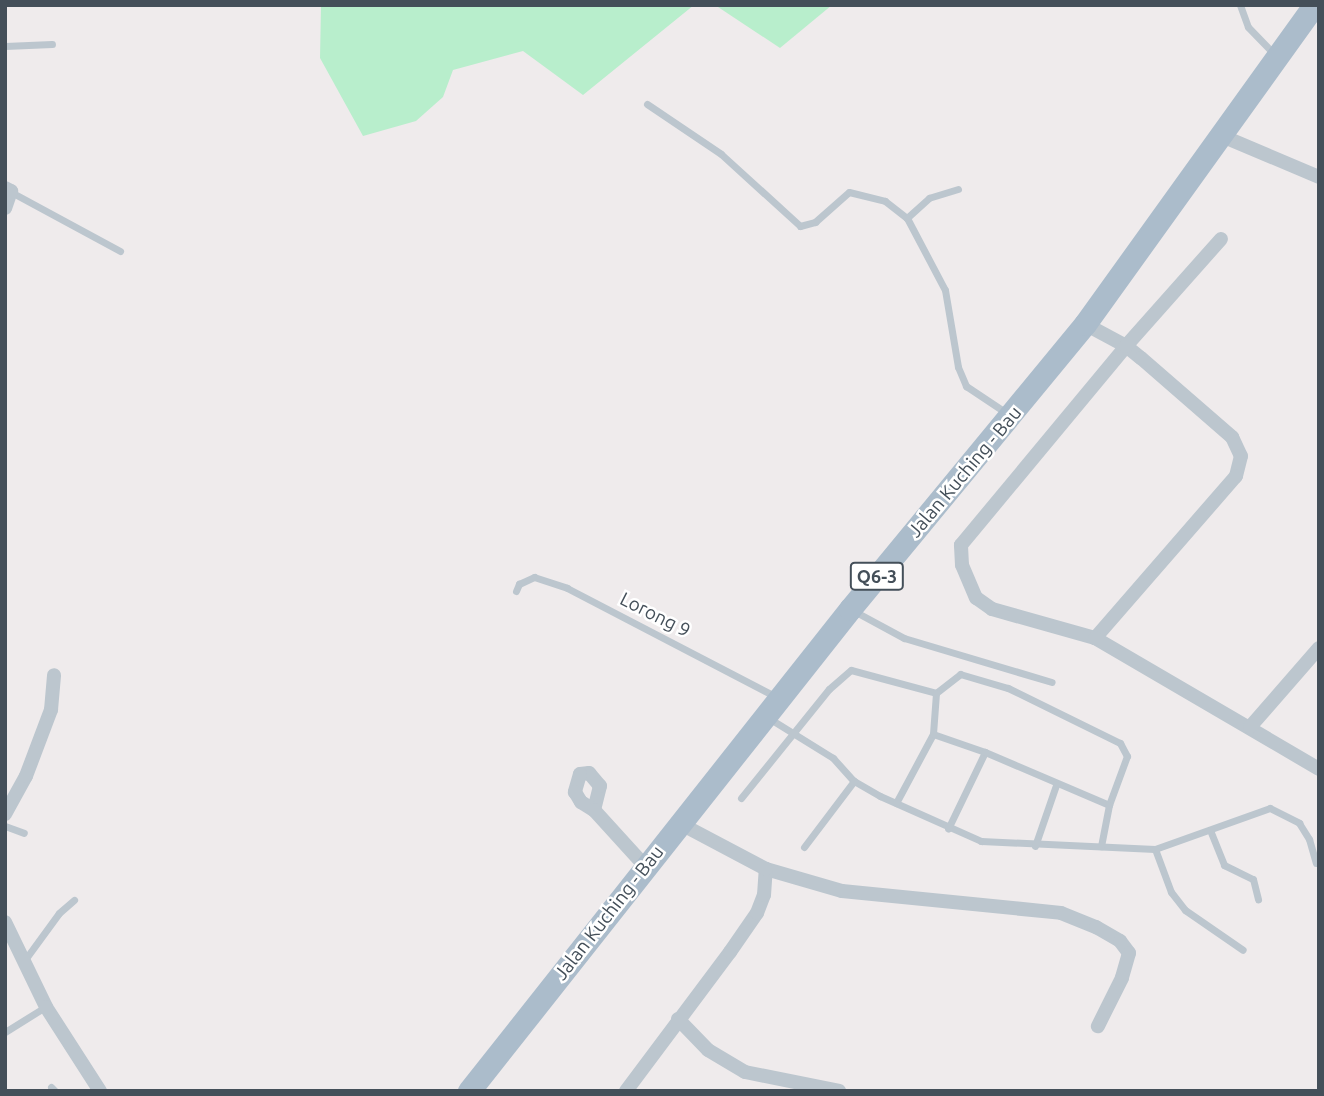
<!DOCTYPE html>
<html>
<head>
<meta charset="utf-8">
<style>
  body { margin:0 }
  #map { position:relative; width:1324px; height:1096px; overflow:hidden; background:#efebec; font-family:Ubuntu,sans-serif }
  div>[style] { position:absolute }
  .green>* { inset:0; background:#b8eecc }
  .lane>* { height:7px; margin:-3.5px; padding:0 3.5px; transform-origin:3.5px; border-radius:3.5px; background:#bcc6ce }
  .street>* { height:14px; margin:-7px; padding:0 7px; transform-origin:7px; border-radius:7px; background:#bcc6ce }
  .primary>* { height:23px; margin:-11.5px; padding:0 11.5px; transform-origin:11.5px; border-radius:11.5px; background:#abbccb }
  span { translate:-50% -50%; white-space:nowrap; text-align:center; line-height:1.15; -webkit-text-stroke:5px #fff; paint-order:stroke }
  .shield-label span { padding:2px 5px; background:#fff; border:2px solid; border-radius:5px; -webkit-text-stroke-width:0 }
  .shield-label { font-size:18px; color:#444f59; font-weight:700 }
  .street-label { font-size:19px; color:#444f59 }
  .frame { position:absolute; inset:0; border:7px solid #444f59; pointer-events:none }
</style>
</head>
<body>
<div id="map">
  <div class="green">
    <i style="clip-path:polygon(321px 5px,694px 5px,583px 95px,523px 51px,453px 70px,443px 97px,416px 121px,363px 136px,320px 58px)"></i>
    <i style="clip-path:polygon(715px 5px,832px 5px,780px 48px)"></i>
  </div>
  <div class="lane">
    <i style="left:1240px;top:5px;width:23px;rotate:70deg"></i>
    <i style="left:1248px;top:27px;width:37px;rotate:46deg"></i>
    <i style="left:5px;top:46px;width:47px;rotate:-2.4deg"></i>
    <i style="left:647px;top:104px;width:89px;rotate:34deg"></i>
    <i style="left:721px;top:154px;width:107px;rotate:42.3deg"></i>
    <i style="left:800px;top:226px;width:16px;rotate:-15deg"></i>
    <i style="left:815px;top:222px;width:45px;rotate:-41.4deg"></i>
    <i style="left:849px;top:192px;width:37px;rotate:14deg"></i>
    <i style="left:885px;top:201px;width:28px;rotate:38deg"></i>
    <i style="left:958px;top:189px;width:30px;rotate:163deg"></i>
    <i style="left:929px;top:198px;width:30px;rotate:138deg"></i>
    <i style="left:907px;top:218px;width:81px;rotate:62.2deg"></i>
    <i style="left:945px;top:290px;width:78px;rotate:80.4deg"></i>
    <i style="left:958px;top:367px;width:21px;rotate:67deg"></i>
    <i style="left:966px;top:386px;width:50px;rotate:33.7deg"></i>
    <i style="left:11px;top:192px;width:124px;rotate:28.4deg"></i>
    <i style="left:516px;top:591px;width:8px;rotate:-67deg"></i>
    <i style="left:519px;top:584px;width:17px;rotate:-25deg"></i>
    <i style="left:534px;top:577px;width:35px;rotate:18deg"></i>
    <i style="left:567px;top:588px;width:236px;rotate:27.5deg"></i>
    <i style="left:854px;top:611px;width:57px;rotate:28.4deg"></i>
    <i style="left:904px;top:638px;width:154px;rotate:16.6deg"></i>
    <i style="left:767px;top:717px;width:78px;rotate:31.8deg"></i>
    <i style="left:833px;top:758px;width:31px;rotate:48deg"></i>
    <i style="left:854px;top:781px;width:30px;rotate:30deg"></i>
    <i style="left:880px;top:796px;width:111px;rotate:24deg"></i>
    <i style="left:981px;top:841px;width:174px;rotate:2.6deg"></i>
    <i style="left:1155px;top:849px;width:122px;rotate:-19.6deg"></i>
    <i style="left:1270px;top:808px;width:33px;rotate:27deg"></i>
    <i style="left:1299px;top:823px;width:19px;rotate:58deg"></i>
    <i style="left:1309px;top:839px;width:25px;rotate:74deg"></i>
    <i style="left:933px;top:734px;width:55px;rotate:19.1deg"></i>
    <i style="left:985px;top:752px;width:85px;rotate:115.7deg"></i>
    <i style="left:985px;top:752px;width:135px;rotate:23.1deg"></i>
    <i style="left:741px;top:798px;width:140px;rotate:-51.1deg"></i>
    <i style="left:829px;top:689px;width:29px;rotate:-41deg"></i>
    <i style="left:851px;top:670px;width:88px;rotate:15.1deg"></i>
    <i style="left:936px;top:693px;width:31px;rotate:-38deg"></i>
    <i style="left:960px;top:674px;width:50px;rotate:16.3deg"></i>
    <i style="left:1008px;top:688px;width:125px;rotate:26.2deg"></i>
    <i style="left:1120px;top:743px;width:15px;rotate:62deg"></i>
    <i style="left:1127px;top:756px;width:52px;rotate:110.2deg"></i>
    <i style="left:1109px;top:805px;width:42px;rotate:101deg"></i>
    <i style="left:896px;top:803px;width:78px;rotate:-61.8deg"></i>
    <i style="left:933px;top:734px;width:41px;rotate:-85.8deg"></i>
    <i style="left:5px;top:826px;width:20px;rotate:20deg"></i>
    <i style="left:1210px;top:830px;width:38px;rotate:68deg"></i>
    <i style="left:1224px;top:865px;width:32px;rotate:26deg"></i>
    <i style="left:1253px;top:879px;width:21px;rotate:76deg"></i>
    <i style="left:1035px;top:846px;width:65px;rotate:-71deg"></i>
    <i style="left:804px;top:847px;width:83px;rotate:-52.9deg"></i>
    <i style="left:1155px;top:849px;width:46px;rotate:69.6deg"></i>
    <i style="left:1171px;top:892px;width:23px;rotate:52deg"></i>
    <i style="left:1185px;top:910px;width:70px;rotate:34.6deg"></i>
    <i style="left:24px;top:961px;width:59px;rotate:-53.9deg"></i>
    <i style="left:59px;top:913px;width:20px;rotate:-41deg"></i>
    <i style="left:5px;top:1032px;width:47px;rotate:-32deg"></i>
    <i style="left:51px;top:1087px;width:6px;rotate:45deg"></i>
  </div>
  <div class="street">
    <i style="left:1222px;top:136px;width:105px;rotate:22.9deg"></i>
    <i style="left:5px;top:188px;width:7px;rotate:27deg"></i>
    <i style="left:11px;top:191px;width:18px;rotate:109deg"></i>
    <i style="left:1085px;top:324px;width:47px;rotate:28.2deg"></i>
    <i style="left:1126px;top:346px;width:19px;rotate:39deg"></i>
    <i style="left:1141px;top:358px;width:121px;rotate:41deg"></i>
    <i style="left:1232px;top:437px;width:21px;rotate:65deg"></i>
    <i style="left:1241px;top:456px;width:21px;rotate:104deg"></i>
    <i style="left:1236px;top:476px;width:215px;rotate:131deg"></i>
    <i style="left:1095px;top:638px;width:107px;rotate:-164.3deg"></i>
    <i style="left:992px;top:609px;width:19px;rotate:-145deg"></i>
    <i style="left:976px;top:598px;width:36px;rotate:-113deg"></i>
    <i style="left:962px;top:565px;width:20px;rotate:-93deg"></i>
    <i style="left:961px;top:545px;width:259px;rotate:-50.3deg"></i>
    <i style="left:1126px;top:346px;width:143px;rotate:-48.4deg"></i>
    <i style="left:1095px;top:638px;width:259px;rotate:30.3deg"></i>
    <i style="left:1250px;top:727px;width:105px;rotate:-48.9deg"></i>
    <i style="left:594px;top:810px;width:25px;rotate:-76deg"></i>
    <i style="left:600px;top:786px;width:17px;rotate:-130deg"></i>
    <i style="left:589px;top:773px;width:9px;rotate:174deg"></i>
    <i style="left:580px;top:774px;width:19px;rotate:106deg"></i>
    <i style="left:575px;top:792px;width:12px;rotate:59deg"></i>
    <i style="left:581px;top:802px;width:15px;rotate:32deg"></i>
    <i style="left:594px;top:810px;width:76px;rotate:47.7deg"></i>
    <i style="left:5px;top:814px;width:43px;rotate:-61.1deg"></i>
    <i style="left:26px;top:776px;width:71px;rotate:-69.3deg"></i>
    <i style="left:51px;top:710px;width:35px;rotate:-85deg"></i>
    <i style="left:766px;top:869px;width:79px;rotate:16.1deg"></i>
    <i style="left:842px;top:891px;width:220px;rotate:5.7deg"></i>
    <i style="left:1061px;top:913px;width:38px;rotate:22deg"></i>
    <i style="left:1096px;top:927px;width:28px;rotate:30deg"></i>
    <i style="left:1120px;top:941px;width:15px;rotate:53deg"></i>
    <i style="left:1129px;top:953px;width:26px;rotate:106deg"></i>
    <i style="left:1122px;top:978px;width:54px;rotate:116.6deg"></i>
    <i style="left:5px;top:922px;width:94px;rotate:64.2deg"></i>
    <i style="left:46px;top:1007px;width:100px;rotate:57.3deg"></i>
    <i style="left:678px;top:1019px;width:43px;rotate:45.9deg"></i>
    <i style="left:708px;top:1050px;width:43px;rotate:30.7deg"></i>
    <i style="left:745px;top:1072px;width:96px;rotate:11.4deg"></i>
    <i style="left:626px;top:1091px;width:174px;rotate:-53.2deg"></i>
    <i style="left:730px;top:952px;width:47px;rotate:-55.3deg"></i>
    <i style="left:757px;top:913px;width:19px;rotate:-69deg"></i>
    <i style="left:764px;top:895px;width:26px;rotate:-86deg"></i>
    <i style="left:766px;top:869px;width:96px;rotate:-152.1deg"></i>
  </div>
  <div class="primary">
    <i style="left:469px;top:1091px;width:614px;rotate:-51.68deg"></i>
    <i style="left:850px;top:609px;width:369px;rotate:-50.5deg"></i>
    <i style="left:1085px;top:324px;width:393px;rotate:-54.3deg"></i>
  </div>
  <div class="shield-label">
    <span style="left:877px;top:576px">Q6-3</span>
  </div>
  <div class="street-label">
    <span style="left:965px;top:472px;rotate:-50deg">Jalan Kuching - Bau</span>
    <span style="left:655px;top:615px;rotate:27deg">Lorong 9</span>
    <span style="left:609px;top:913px;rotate:-52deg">Jalan Kuching - Bau</span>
  </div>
  <div class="frame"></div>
</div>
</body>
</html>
